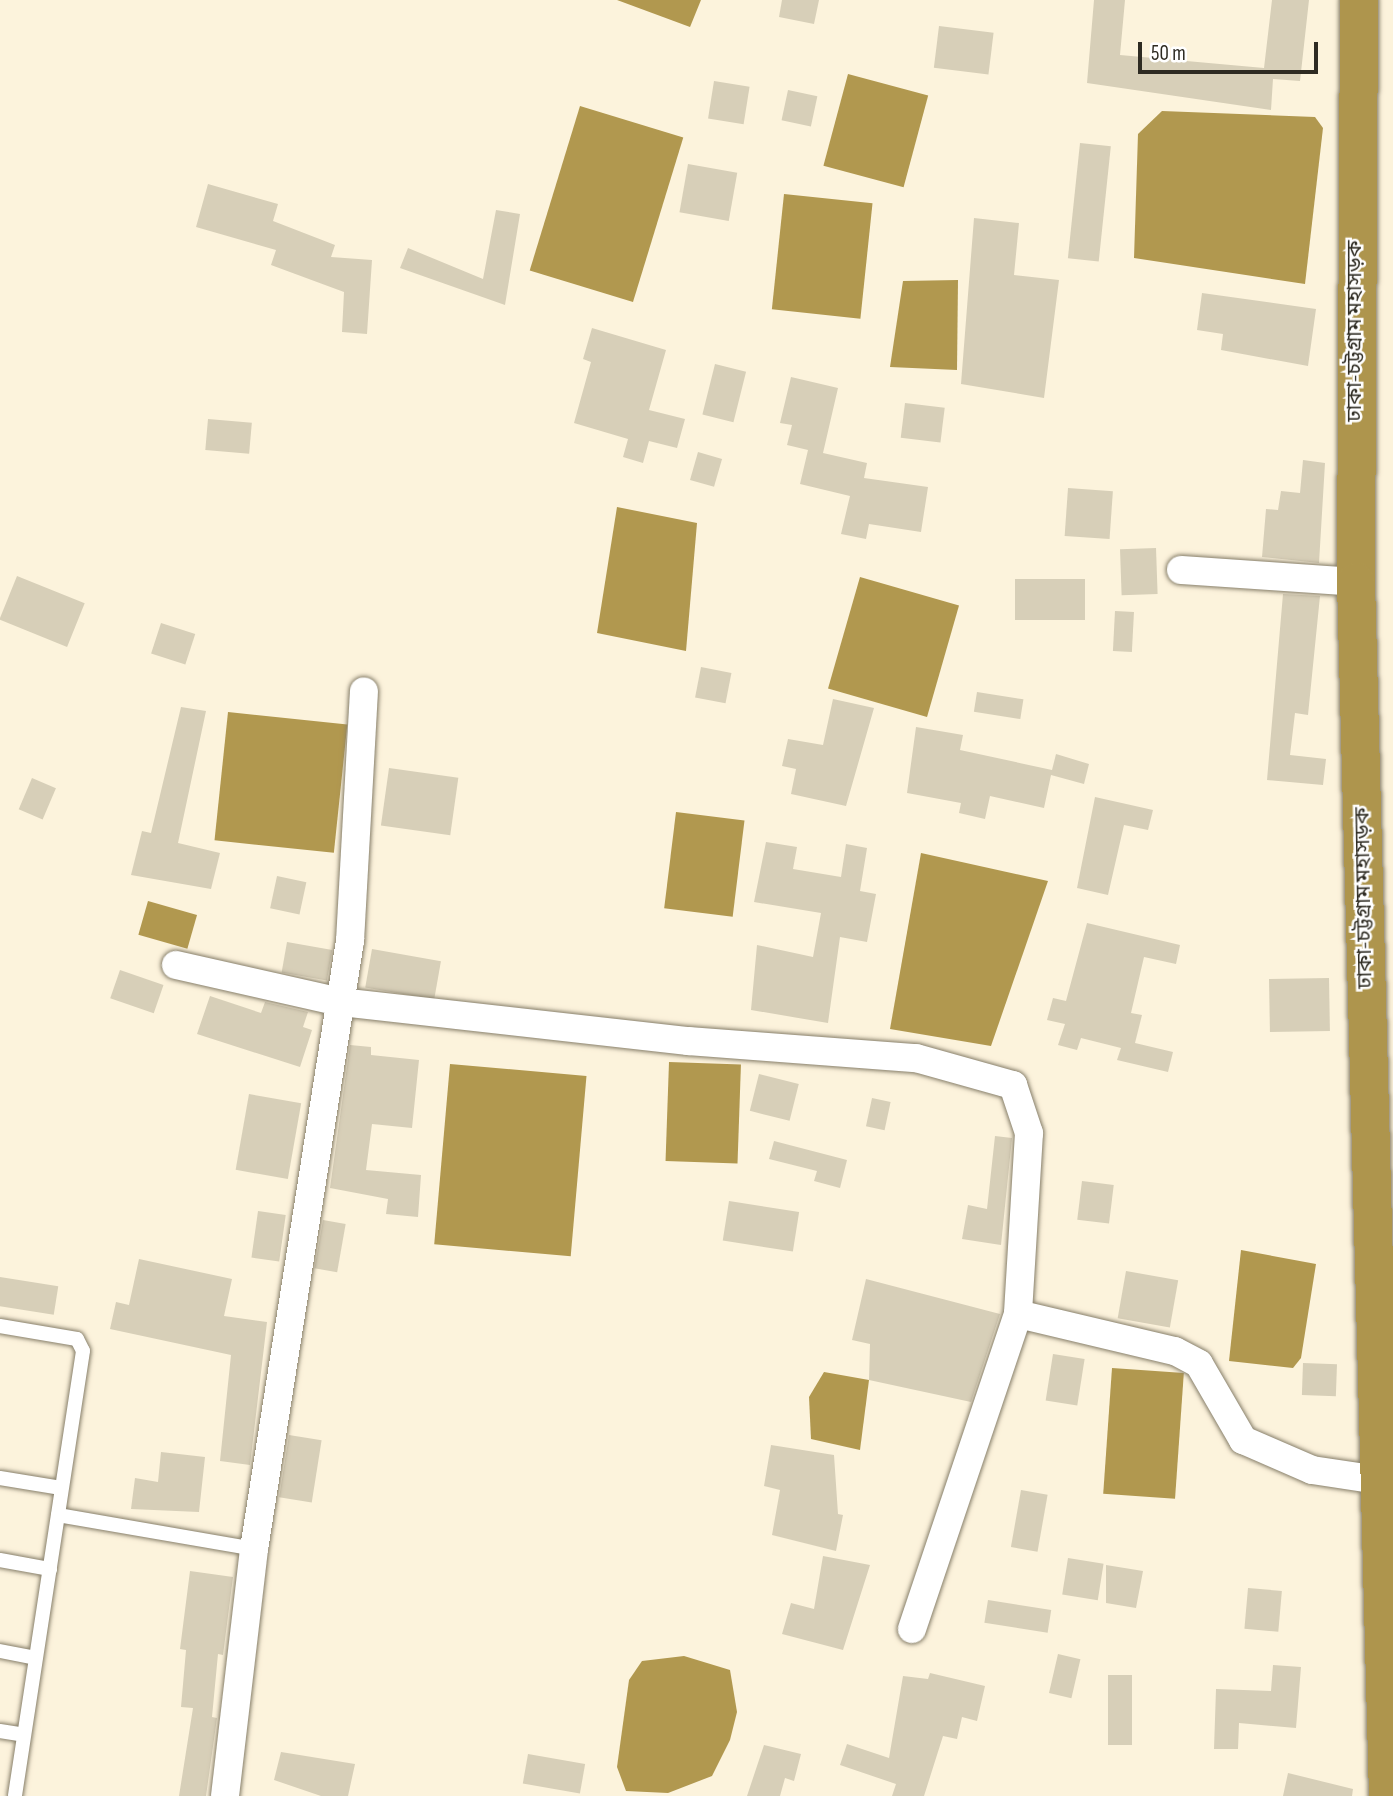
<!DOCTYPE html>
<html>
<head>
<meta charset="utf-8">
<style>
  body { margin:0 }
  #map { position:relative; width:1393px; height:1796px; overflow:hidden; background:#fcf3dc; font-family:"Sofia Sans Condensed","Noto Sans Bengali",sans-serif }
  div>[style] { position:absolute }
  .water>* { inset:0; background:#b1984f; transform-origin:0 0 }
  .building>* { inset:0; background:#d7cfb8; transform-origin:0 0 }
  .roads { filter:drop-shadow(0 0 2px #877f6a) drop-shadow(0 0 2px #877f6a) }
  .lane>* { height:14px; margin:-7px; padding:0 7px; transform-origin:7px; border-radius:7px; background:#fff }
  .street>* { height:28px; margin:-14px; padding:0 14px; transform-origin:14px; border-radius:14px; background:#fff }
  .highway>* { height:38px; margin:-19px; padding:0 19px; transform-origin:19px; border-radius:19px; background:#ae954d }
  span { translate:-50% -50%; white-space:nowrap; text-align:center; line-height:1.15; -webkit-text-stroke:5px #fff; paint-order:stroke }
  .street-label { font-size:21px; color:#2e2b22 }
  .scale { position:absolute; left:1138px; top:42px; width:180px; height:32px; box-sizing:border-box; border:4px solid #2e2b22; border-top:0; padding-left:9px; font-size:21px; line-height:24px; white-space:nowrap; color:#2e2b22; -webkit-text-stroke:5px #fff; paint-order:stroke }
</style>
</head>
<body>
<div id="map">
  <div class="water">
    <i style="clip-path:polygon(617px 0,701px 0,690px 27px)"></i>
    <i style="left:848px;top:74px;width:83px;height:95px;rotate:15deg"></i>
    <i style="left:580px;top:106px;width:108px;height:172px;rotate:17deg"></i>
    <i style="clip-path:polygon(1162px 111px,1315px 117px,1323px 128px,1305px 284px,1134px 258px,1138px 134px)"></i>
    <i style="left:784px;top:194px;width:89px;height:116px;rotate:6deg"></i>
    <i style="clip-path:polygon(958px 280px,957px 370px,890px 367px,903px 281px)"></i>
    <i style="clip-path:polygon(617px 507px,697px 523px,686px 651px,597px 633px)"></i>
    <i style="left:860px;top:577px;width:103px;height:116px;rotate:16deg"></i>
    <i style="left:228px;top:712px;width:120px;height:129px;rotate:6deg"></i>
    <i style="left:676px;top:812px;width:69px;height:97px;rotate:7deg"></i>
    <i style="clip-path:polygon(921px 853px,1048px 881px,991px 1046px,890px 1029px)"></i>
    <i style="left:148px;top:901px;width:51px;height:35px;rotate:16deg"></i>
    <i style="left:669px;top:1062px;width:72px;height:99px;rotate:2deg"></i>
    <i style="left:450px;top:1064px;width:137px;height:181px;rotate:5deg"></i>
    <i style="clip-path:polygon(1241px 1250px,1316px 1264px,1301px 1358px,1293px 1368px,1229px 1361px)"></i>
    <i style="left:1112px;top:1368px;width:72px;height:126px;rotate:4deg"></i>
    <i style="clip-path:polygon(824px 1372px,869px 1380px,860px 1450px,811px 1439px,809px 1397px)"></i>
    <i style="clip-path:polygon(684px 1656px,730px 1670px,737px 1712px,730px 1740px,712px 1776px,668px 1793px,626px 1791px,617px 1767px,629px 1680px,642px 1661px)"></i>
  </div>
  <div class="building">
    <i style="clip-path:polygon(782px 0,819px 0,814px 24px,779px 17px)"></i>
    <i style="clip-path:polygon(1094px 0,1125px 0,1120px 55px,1264px 68px,1272px 0,1309px 0,1300px 81px,1273px 79px,1271px 110px,1087px 83px)"></i>
    <i style="left:939px;top:26px;width:55px;height:42px;rotate:7deg"></i>
    <i style="left:714px;top:81px;width:36px;height:38px;rotate:9deg"></i>
    <i style="left:788px;top:90px;width:30px;height:31px;rotate:12deg"></i>
    <i style="left:1080px;top:143px;width:31px;height:116px;rotate:6deg"></i>
    <i style="left:688px;top:164px;width:50px;height:49px;rotate:10deg"></i>
    <i style="clip-path:polygon(208px 184px,278px 204px,273px 221px,335px 245px,331px 257px,372px 260px,367px 334px,342px 332px,344px 292px,271px 265px,276px 250px,196px 227px)"></i>
    <i style="clip-path:polygon(496px 210px,520px 214px,505px 305px,400px 268px,408px 248px,483px 279px)"></i>
    <i style="clip-path:polygon(974px 218px,1019px 223px,1014px 275px,1059px 280px,1044px 398px,961px 384px)"></i>
    <i style="clip-path:polygon(1202px 293px,1316px 309px,1308px 366px,1221px 350px,1223px 334px,1197px 330px)"></i>
    <i style="clip-path:polygon(592px 328px,666px 350px,649px 410px,685px 419px,677px 448px,649px 441px,643px 463px,623px 457px,628px 439px,574px 423px,591px 362px,583px 359px)"></i>
    <i style="left:715px;top:364px;width:32px;height:52px;rotate:14deg"></i>
    <i style="clip-path:polygon(791px 377px,838px 388px,823px 453px,867px 463px,864px 478px,928px 487px,921px 532px,869px 524px,866px 539px,841px 534px,850px 496px,800px 484px,808px 450px,787px 445px,792px 425px,780px 423px)"></i>
    <i style="left:905px;top:403px;width:40px;height:35px;rotate:7deg"></i>
    <i style="left:208px;top:419px;width:44px;height:31px;rotate:5deg"></i>
    <i style="left:698px;top:452px;width:25px;height:29px;rotate:16deg"></i>
    <i style="clip-path:polygon(1303px 460px,1325px 463px,1319px 563px,1262px 557px,1266px 509px,1278px 510px,1281px 491px,1300px 493px)"></i>
    <i style="left:1068px;top:488px;width:45px;height:48px;rotate:4deg"></i>
    <i style="left:1156px;top:548px;width:46px;height:36px;rotate:88deg"></i>
    <i style="left:17px;top:576px;width:73px;height:47px;rotate:22deg"></i>
    <i style="left:1015px;top:579px;width:70px;height:41px"></i>
    <i style="clip-path:polygon(1283px 594px,1320px 596px,1308px 715px,1295px 713px,1290px 755px,1326px 759px,1323px 785px,1267px 780px)"></i>
    <i style="left:1115px;top:611px;width:19px;height:40px;rotate:3deg"></i>
    <i style="left:161px;top:623px;width:36px;height:32px;rotate:18deg"></i>
    <i style="left:701px;top:667px;width:31px;height:31px;rotate:11deg"></i>
    <i style="left:977px;top:692px;width:47px;height:20px;rotate:9deg"></i>
    <i style="clip-path:polygon(833px 699px,874px 708px,846px 806px,791px 794px,796px 769px,782px 766px,788px 739px,823px 745px)"></i>
    <i style="clip-path:polygon(181px 707px,206px 711px,178px 843px,220px 853px,211px 889px,131px 875px,142px 831px,151px 833px)"></i>
    <i style="clip-path:polygon(916px 727px,963px 735px,960px 750px,1052px 770px,1056px 754px,1089px 764px,1084px 784px,1051px 775px,1044px 808px,990px 796px,985px 819px,959px 813px,961px 803px,907px 793px)"></i>
    <i style="left:389px;top:768px;width:70px;height:58px;rotate:8deg"></i>
    <i style="left:32px;top:778px;width:26px;height:34px;rotate:23deg"></i>
    <i style="clip-path:polygon(1095px 797px,1153px 810px,1148px 830px,1124px 825px,1108px 895px,1077px 888px)"></i>
    <i style="clip-path:polygon(766px 842px,797px 847px,793px 869px,841px 877px,846px 844px,867px 848px,860px 891px,876px 894px,867px 942px,840px 937px,828px 1023px,751px 1010px,757px 945px,813px 957px,821px 913px,754px 902px)"></i>
    <i style="left:277px;top:876px;width:30px;height:33px;rotate:12deg"></i>
    <i style="clip-path:polygon(1087px 923px,1180px 945px,1176px 964px,1144px 957px,1131px 1013px,1142px 1015px,1135px 1043px,1173px 1052px,1168px 1072px,1117px 1060px,1121px 1048px,1081px 1038px,1077px 1050px,1058px 1045px,1065px 1024px,1047px 1020px,1053px 998px,1066px 1001px)"></i>
    <i style="left:287px;top:942px;width:46px;height:31px;rotate:10deg"></i>
    <i style="left:372px;top:949px;width:70px;height:39px;rotate:10deg"></i>
    <i style="left:120px;top:970px;width:46px;height:30px;rotate:19deg"></i>
    <i style="left:1329px;top:978px;width:53px;height:60px;rotate:89deg"></i>
    <i style="clip-path:polygon(210px 996px,261px 1013px,265px 1002px,308px 1012px,303px 1027px,312px 1030px,300px 1067px,197px 1034px)"></i>
    <i style="clip-path:polygon(350px 1045px,371px 1047px,371px 1055px,419px 1060px,412px 1128px,372px 1124px,366px 1170px,421px 1175px,418px 1217px,386px 1214px,388px 1199px,330px 1188px)"></i>
    <i style="left:759px;top:1074px;width:41px;height:38px;rotate:14deg"></i>
    <i style="left:249px;top:1094px;width:53px;height:77px;rotate:10deg"></i>
    <i style="left:872px;top:1098px;width:19px;height:29px;rotate:12deg"></i>
    <i style="clip-path:polygon(995px 1136px,1012px 1138px,1001px 1245px,962px 1239px,968px 1205px,987px 1209px)"></i>
    <i style="clip-path:polygon(774px 1141px,847px 1160px,840px 1188px,814px 1181px,817px 1171px,769px 1159px)"></i>
    <i style="left:1082px;top:1181px;width:32px;height:39px;rotate:7deg"></i>
    <i style="left:729px;top:1201px;width:71px;height:40px;rotate:9deg"></i>
    <i style="left:258px;top:1211px;width:28px;height:47px;rotate:8deg"></i>
    <i style="left:323px;top:1220px;width:23px;height:49px;rotate:10deg"></i>
    <i style="clip-path:polygon(139px 1259px,232px 1279px,224px 1316px,267px 1322px,250px 1465px,220px 1461px,231px 1355px,110px 1329px,116px 1302px,129px 1305px)"></i>
    <i style="left:1126px;top:1271px;width:53px;height:48px;rotate:10deg"></i>
    <i style="left:0;top:1277px;width:59px;height:29px;rotate:9deg"></i>
    <i style="clip-path:polygon(866px 1279px,1000px 1314px,971px 1402px,869px 1380px,870px 1344px,852px 1340px)"></i>
    <i style="left:1053px;top:1354px;width:32px;height:47px;rotate:9deg"></i>
    <i style="left:1303px;top:1363px;width:34px;height:32px;rotate:2deg"></i>
    <i style="left:289px;top:1435px;width:33px;height:63px;rotate:9deg"></i>
    <i style="clip-path:polygon(771px 1445px,834px 1455px,838px 1514px,843px 1515px,836px 1551px,772px 1535px,780px 1490px,764px 1486px)"></i>
    <i style="clip-path:polygon(161px 1452px,205px 1457px,199px 1512px,131px 1509px,135px 1478px,158px 1482px)"></i>
    <i style="left:1021px;top:1490px;width:27px;height:58px;rotate:10deg"></i>
    <i style="clip-path:polygon(823px 1556px,870px 1565px,843px 1650px,782px 1634px,791px 1603px,814px 1609px)"></i>
    <i style="left:1068px;top:1558px;width:36px;height:37px;rotate:9deg"></i>
    <i style="clip-path:polygon(1106px 1565px,1143px 1571px,1136px 1608px,1106px 1603px)"></i>
    <i style="clip-path:polygon(190px 1571px,233px 1577px,223px 1655px,218px 1654px,212px 1717px,217px 1718px,206px 1796px,179px 1796px,193px 1708px,181px 1707px,186px 1650px,180px 1649px)"></i>
    <i style="left:1248px;top:1588px;width:34px;height:41px;rotate:5deg"></i>
    <i style="left:988px;top:1600px;width:64px;height:23px;rotate:9deg"></i>
    <i style="left:1058px;top:1654px;width:23px;height:40px;rotate:13deg"></i>
    <i style="clip-path:polygon(1273px 1665px,1301px 1667px,1296px 1728px,1239px 1723px,1238px 1749px,1214px 1749px,1216px 1689px,1271px 1691px)"></i>
    <i style="clip-path:polygon(930px 1673px,985px 1686px,977px 1721px,962px 1717px,957px 1739px,943px 1736px,924px 1796px,892px 1796px,896px 1784px,840px 1765px,847px 1744px,889px 1758px,903px 1676px,928px 1679px)"></i>
    <i style="left:1108px;top:1675px;width:24px;height:70px"></i>
    <i style="clip-path:polygon(764px 1745px,801px 1754px,794px 1781px,785px 1778px,780px 1796px,747px 1796px)"></i>
    <i style="clip-path:polygon(281px 1752px,355px 1764px,348px 1796px,321px 1796px,274px 1780px)"></i>
    <i style="left:528px;top:1754px;width:58px;height:30px;rotate:10deg"></i>
    <i style="clip-path:polygon(1288px 1773px,1353px 1789px,1352px 1796px,1283px 1796px)"></i>
  </div>
  <div class="roads">
    <div class="lane">
      <i style="left:0;top:1326px;width:78px;rotate:9.6deg"></i>
      <i style="left:77px;top:1339px;width:13px;rotate:63deg"></i>
      <i style="left:83px;top:1351px;width:450px;rotate:98.7deg"></i>
      <i style="left:0;top:1478px;width:62px;rotate:9.3deg"></i>
      <i style="left:58px;top:1515px;width:199px;rotate:9.8deg"></i>
      <i style="left:0;top:1560px;width:51px;rotate:10.2deg"></i>
      <i style="left:0;top:1651px;width:36px;rotate:11deg"></i>
      <i style="left:0;top:1731px;width:24px;rotate:9deg"></i>
    </div>
    <div class="street">
      <i style="left:1181px;top:570px;width:175px;rotate:3.9deg"></i>
      <i style="left:176px;top:965px;width:168px;rotate:12.7deg"></i>
      <i style="left:340px;top:1002px;width:350px;rotate:6.4deg"></i>
      <i style="left:688px;top:1041px;width:229px;rotate:4.3deg"></i>
      <i style="left:916px;top:1058px;width:101px;rotate:15.6deg"></i>
      <i style="left:1013px;top:1085px;width:51px;rotate:71.6deg"></i>
      <i style="left:1029px;top:1133px;width:181px;rotate:93.5deg"></i>
      <i style="left:1018px;top:1314px;width:161px;rotate:13.3deg"></i>
      <i style="left:1175px;top:1351px;width:27px;rotate:28deg"></i>
      <i style="left:1199px;top:1364px;width:88px;rotate:59.9deg"></i>
      <i style="left:1243px;top:1440px;width:75px;rotate:23.5deg"></i>
      <i style="left:1312px;top:1470px;width:68px;rotate:8.5deg"></i>
      <i style="left:912px;top:1629px;width:332px;rotate:-71.4deg"></i>
      <i style="left:225px;top:1796px;width:249px;rotate:-83.3deg"></i>
      <i style="left:254px;top:1549px;width:616px;rotate:-81.03deg"></i>
      <i style="left:350px;top:941px;width:250px;rotate:-86.8deg"></i>
    </div>
    <div class="highway">
      <i style="left:1359px;top:0;width:582px;rotate:90.3deg"></i>
      <i style="left:1356px;top:582px;width:1214px;rotate:88.49deg"></i>
    </div>
  </div>
  <div class="street-label">
    <span style="left:1355px;top:331px;rotate:-90deg">ঢাকা-চট্টগ্রাম মহাসড়ক</span>
    <span style="left:1364px;top:898px;rotate:-91deg">ঢাকা-চট্টগ্রাম মহাসড়ক</span>
  </div>
  <div class="scale">50 m</div>
</div>
</body>
</html>
